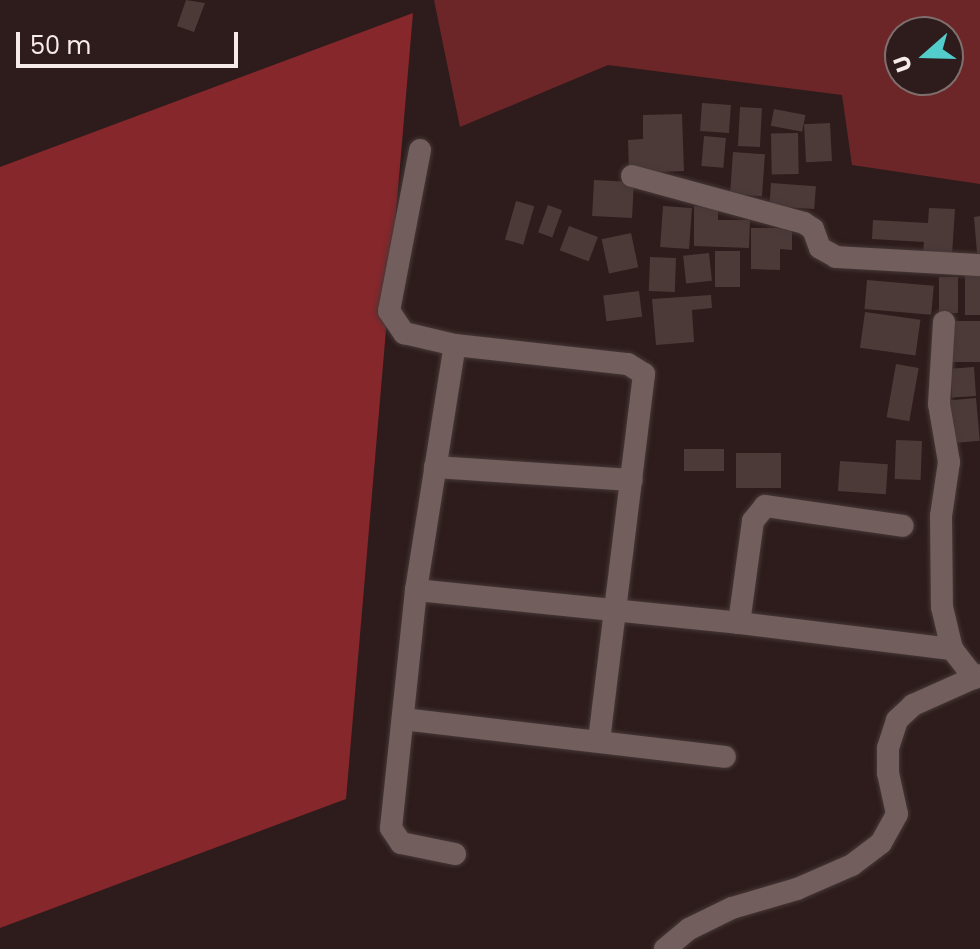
<!DOCTYPE html>
<html>
<head>
<meta charset="utf-8">
<style>
  body { margin:0 }
  #map { position:relative; width:980px; height:949px; overflow:hidden; background:#2d1c1b; font-family:Poppins,sans-serif }
  div>[style] { position:absolute }
  .green>* { inset:0; background:#6d2628 }
  .forest>* { inset:0; background:#85272b }
  .building>* { inset:0; background:#4c3a39; transform-origin:0 0 }
  .roads { filter:drop-shadow(0 0 2px #463838) drop-shadow(0 0 2px #463838) }
  .minor>* { height:22px; margin:-11px; padding:0 11px; transform-origin:11px; border-radius:11px; background:#725e5c }
  span { translate:-50% -50%; white-space:nowrap; text-align:center; line-height:1.15; -webkit-text-stroke:6px #2d1c1b; paint-order:stroke }
  .north { position:absolute; left:884px; top:16px; width:80px; height:80px; box-sizing:border-box; background:#2d1c1b; border:2px solid #7e6f6e; border-radius:50%; rotate:250deg; font-size:22px; font-weight:700; line-height:32px; text-align:center; color:#f7ebea }
  .north::after { content:''; display:block; margin:auto; width:28px; height:36px; background:#52cdcc; clip-path:polygon(50% 0,100% 100%,50% 72%,0 100%) }
  .scale { position:absolute; left:16px; top:32px; width:222px; height:36px; box-sizing:border-box; border:4px solid #f7ebea; border-top:0; padding-left:10px; font-size:24px; line-height:28px; white-space:nowrap; color:#f7ebea; -webkit-text-stroke:6px #2d1c1b; paint-order:stroke }
</style>
</head>
<body>
<div id="map">
  <div class="green">
    <i style="clip-path:polygon(evenodd,434px 0,980px 0,980px 184px,852px 165px,842px 95px,608px 65px,460px 127px,434px 0,900px 32px,948px 32px,948px 80px,900px 80px,900px 32px)"></i>
  </div>
  <div class="forest">
    <i style="clip-path:polygon(413px 13px,346px 799px,0 928px,0 167px)"></i>
  </div>
  <div class="building">
    <i style="clip-path:polygon(186px 0,205px 3px,194px 32px,177px 26px)"></i>
    <i style="left:702px;top:103px;width:29px;height:28px;rotate:4deg"></i>
    <i style="left:740px;top:107px;width:22px;height:39px;rotate:3deg"></i>
    <i style="left:774px;top:109px;width:32px;height:17px;rotate:11deg"></i>
    <i style="clip-path:polygon(682px 114px,684px 171px,629px 173px,628px 140px,643px 139px,643px 115px)"></i>
    <i style="left:830px;top:123px;width:38px;height:26px;rotate:87deg"></i>
    <i style="left:798px;top:133px;width:41px;height:27px;rotate:89deg"></i>
    <i style="left:704px;top:136px;width:22px;height:30px;rotate:5deg"></i>
    <i style="left:733px;top:152px;width:32px;height:42px;rotate:4deg"></i>
    <i style="left:594px;top:180px;width:40px;height:36px;rotate:3deg"></i>
    <i style="left:771px;top:183px;width:45px;height:23px;rotate:4deg"></i>
    <i style="left:516px;top:201px;width:19px;height:40px;rotate:16deg"></i>
    <i style="left:548px;top:205px;width:15px;height:29px;rotate:20deg"></i>
    <i style="left:663px;top:206px;width:29px;height:41px;rotate:4deg"></i>
    <i style="clip-path:polygon(694px 206px,718px 207px,718px 220px,750px 220px,749px 248px,694px 246px)"></i>
    <i style="clip-path:polygon(929px 208px,955px 209px,952px 255px,923px 253px,924px 242px,872px 239px,873px 220px,928px 223px)"></i>
    <i style="clip-path:polygon(980px 216px,980px 265px,978px 265px,974px 217px)"></i>
    <i style="left:569px;top:226px;width:31px;height:26px;rotate:21deg"></i>
    <i style="clip-path:polygon(751px 228px,792px 228px,792px 250px,780px 249px,780px 270px,751px 269px)"></i>
    <i style="left:631px;top:233px;width:35px;height:30px;rotate:78deg"></i>
    <i style="left:740px;top:251px;width:36px;height:25px;rotate:90deg"></i>
    <i style="left:709px;top:253px;width:28px;height:26px;rotate:84deg"></i>
    <i style="left:650px;top:257px;width:26px;height:34px;rotate:2deg"></i>
    <i style="left:965px;top:269px;width:15px;height:46px"></i>
    <i style="left:939px;top:277px;width:19px;height:36px"></i>
    <i style="left:867px;top:280px;width:67px;height:29px;rotate:5deg"></i>
    <i style="left:639px;top:291px;width:26px;height:36px;rotate:83deg"></i>
    <i style="clip-path:polygon(711px 295px,712px 308px,692px 310px,694px 342px,656px 345px,652px 299px)"></i>
    <i style="left:865px;top:312px;width:56px;height:36px;rotate:8deg"></i>
    <i style="left:980px;top:321px;width:41px;height:28px;rotate:90deg"></i>
    <i style="left:896px;top:364px;width:23px;height:54px;rotate:10deg"></i>
    <i style="left:974px;top:367px;width:29px;height:24px;rotate:86deg"></i>
    <i style="left:976px;top:398px;width:43px;height:34px;rotate:85deg"></i>
    <i style="left:896px;top:440px;width:26px;height:39px;rotate:2deg"></i>
    <i style="left:684px;top:449px;width:40px;height:22px"></i>
    <i style="left:736px;top:453px;width:45px;height:35px"></i>
    <i style="left:840px;top:461px;width:48px;height:30px;rotate:4deg"></i>
  </div>
  <div class="roads">
    <div class="minor">
      <i style="left:420px;top:150px;width:164px;rotate:100.9deg"></i>
      <i style="left:389px;top:311px;width:27px;rotate:56deg"></i>
      <i style="left:404px;top:333px;width:52px;rotate:13.2deg"></i>
      <i style="left:455px;top:345px;width:174px;rotate:6.3deg"></i>
      <i style="left:628px;top:364px;width:19px;rotate:32deg"></i>
      <i style="left:644px;top:374px;width:370px;rotate:97deg"></i>
      <i style="left:632px;top:176px;width:178px;rotate:15.3deg"></i>
      <i style="left:804px;top:223px;width:11px;rotate:34deg"></i>
      <i style="left:813px;top:229px;width:20px;rotate:70deg"></i>
      <i style="left:820px;top:248px;width:18px;rotate:29deg"></i>
      <i style="left:836px;top:257px;width:144px;rotate:3.2deg"></i>
      <i style="left:944px;top:322px;width:82px;rotate:93.5deg"></i>
      <i style="left:939px;top:404px;width:59px;rotate:80.2deg"></i>
      <i style="left:949px;top:462px;width:55px;rotate:98.4deg"></i>
      <i style="left:941px;top:516px;width:91px;rotate:89.4deg"></i>
      <i style="left:942px;top:607px;width:43px;rotate:76.6deg"></i>
      <i style="left:952px;top:649px;width:37px;rotate:52deg"></i>
      <i style="left:435px;top:467px;width:197px;rotate:3.8deg"></i>
      <i style="left:416px;top:590px;width:325px;rotate:5.8deg"></i>
      <i style="left:739px;top:623px;width:215px;rotate:7deg"></i>
      <i style="left:739px;top:623px;width:103px;rotate:-82.2deg"></i>
      <i style="left:753px;top:521px;width:19px;rotate:-51deg"></i>
      <i style="left:765px;top:506px;width:139px;rotate:8.2deg"></i>
      <i style="left:403px;top:719px;width:324px;rotate:6.7deg"></i>
      <i style="left:455px;top:854px;width:55px;rotate:-168.5deg"></i>
      <i style="left:401px;top:843px;width:18px;rotate:-124deg"></i>
      <i style="left:391px;top:828px;width:239px;rotate:-84deg"></i>
      <i style="left:416px;top:590px;width:248px;rotate:-81deg"></i>
      <i style="left:665px;top:949px;width:31px;rotate:-40deg"></i>
      <i style="left:689px;top:929px;width:48px;rotate:-26deg"></i>
      <i style="left:732px;top:908px;width:68px;rotate:-16.3deg"></i>
      <i style="left:797px;top:889px;width:60px;rotate:-23.6deg"></i>
      <i style="left:852px;top:865px;width:36px;rotate:-37deg"></i>
      <i style="left:881px;top:843px;width:33px;rotate:-61deg"></i>
      <i style="left:897px;top:814px;width:42px;rotate:-102.4deg"></i>
      <i style="left:888px;top:773px;width:25px;rotate:-90deg"></i>
      <i style="left:888px;top:748px;width:29px;rotate:-72deg"></i>
      <i style="left:897px;top:720px;width:22px;rotate:-43deg"></i>
      <i style="left:913px;top:705px;width:73px;rotate:-24.1deg"></i>
    </div>
  </div>
  <div class="north">U</div>
  <div class="scale">50 m</div>
</div>
</body>
</html>
